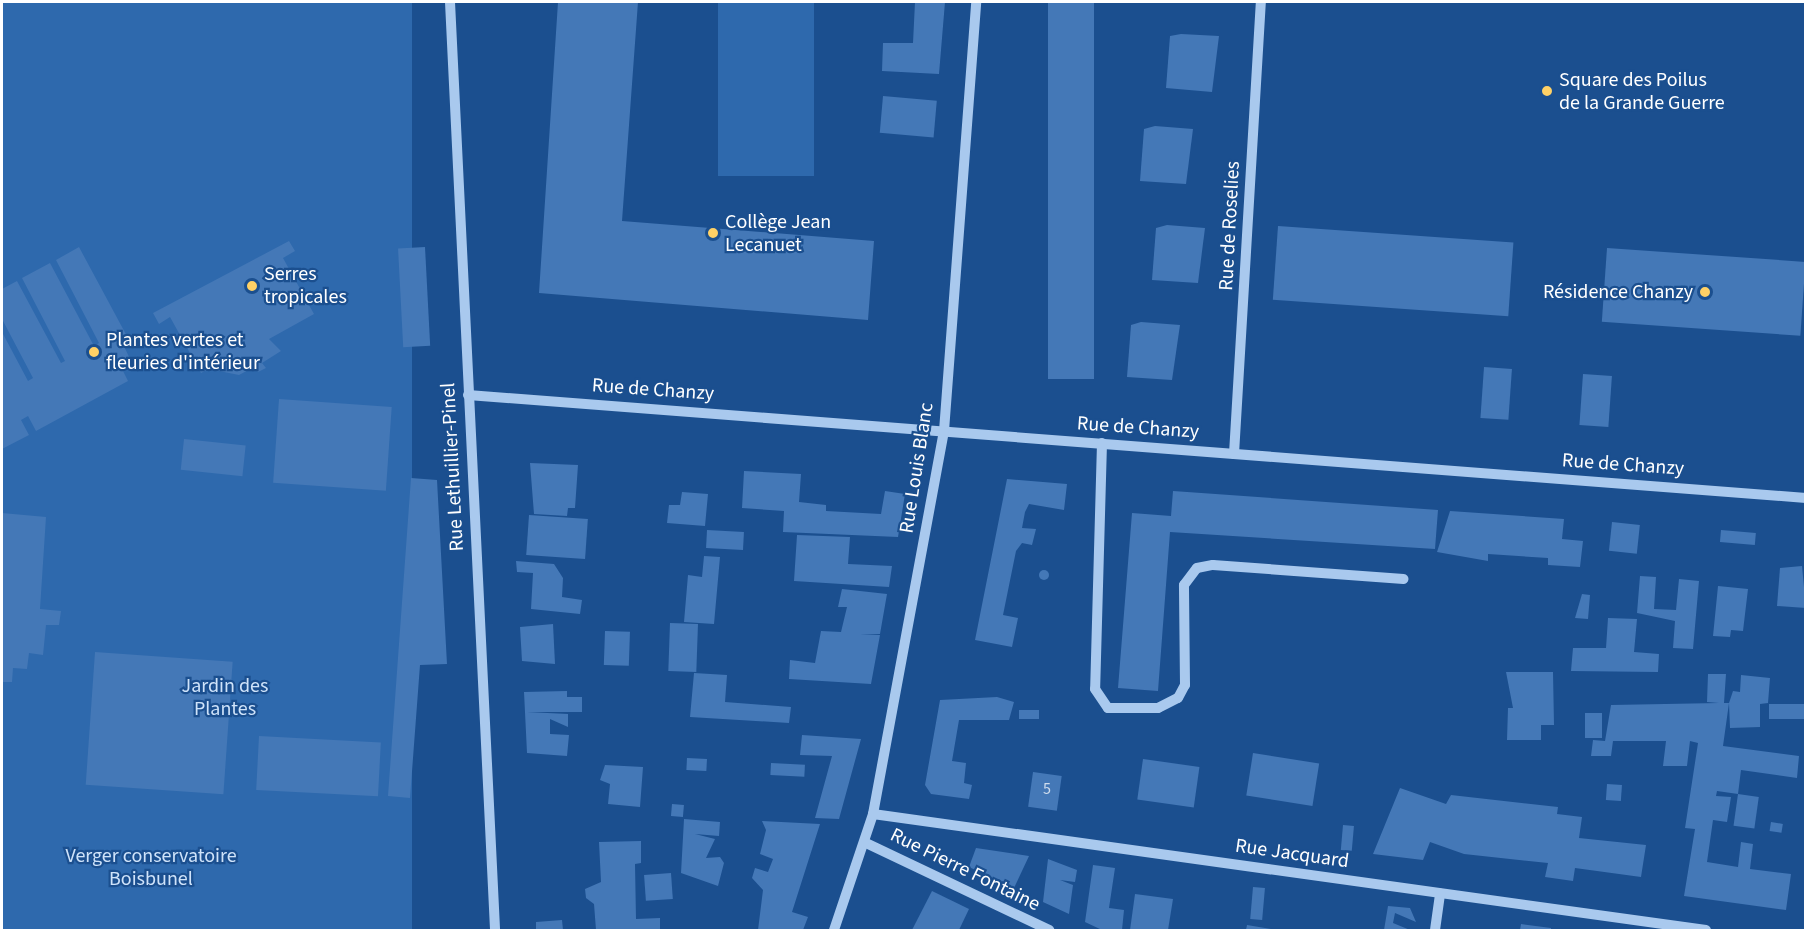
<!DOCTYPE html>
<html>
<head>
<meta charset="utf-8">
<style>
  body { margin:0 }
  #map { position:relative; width:1807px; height:932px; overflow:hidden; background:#1b4f8f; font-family:"Source Sans 3",sans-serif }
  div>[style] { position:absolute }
  .green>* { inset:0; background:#2e69ad; transform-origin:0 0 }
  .building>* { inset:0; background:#4478b7; transform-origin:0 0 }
  .round { border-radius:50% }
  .minor>* { height:10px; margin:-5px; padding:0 5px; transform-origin:5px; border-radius:5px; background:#a9c9ee }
  .dots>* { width:16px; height:16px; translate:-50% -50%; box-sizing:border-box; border:3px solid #1b4f8f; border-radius:50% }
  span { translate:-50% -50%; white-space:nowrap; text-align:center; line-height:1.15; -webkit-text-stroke:4.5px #1b4f8f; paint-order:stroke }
  .number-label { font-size:16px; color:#d0dded }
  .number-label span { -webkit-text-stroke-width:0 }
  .poi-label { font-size:20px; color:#fff }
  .left { translate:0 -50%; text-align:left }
  .right { translate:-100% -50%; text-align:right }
  .street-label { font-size:20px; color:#fff }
  .park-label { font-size:20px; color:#cfe3fa }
  .frame { position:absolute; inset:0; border:3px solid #fff; pointer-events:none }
</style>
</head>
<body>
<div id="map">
  <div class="green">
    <i style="left:2px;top:2px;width:410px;height:928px"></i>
    <i style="left:718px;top:2px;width:96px;height:174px"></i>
  </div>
  <div class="building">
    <i style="clip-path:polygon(558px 2px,638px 2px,622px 221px,874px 241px,868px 320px,539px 293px)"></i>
    <i style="clip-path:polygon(915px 2px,945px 2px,939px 74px,882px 71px,883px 43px,913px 43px)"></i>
    <i style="left:1048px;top:2px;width:46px;height:377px"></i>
    <i style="clip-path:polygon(1181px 34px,1219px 36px,1212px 92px,1166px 88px,1170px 36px)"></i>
    <i style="left:883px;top:96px;width:54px;height:37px;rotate:5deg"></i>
    <i style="clip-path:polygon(1155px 126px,1193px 129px,1186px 184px,1140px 181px,1144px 129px)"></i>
    <i style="clip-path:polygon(1167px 225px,1205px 228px,1198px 283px,1152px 280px,1156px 228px)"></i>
    <i style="left:1278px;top:226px;width:236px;height:74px;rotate:4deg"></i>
    <i style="clip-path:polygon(289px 241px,295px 251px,283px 258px,314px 314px,269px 339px,281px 351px,262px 363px,266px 368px,258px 372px,254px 367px,239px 375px,209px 369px,201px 373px,170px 317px,159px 324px,153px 313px)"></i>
    <i style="clip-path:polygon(79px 247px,129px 340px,123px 344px,130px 359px,120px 365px,128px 381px,36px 431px,28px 416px,21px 420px,29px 435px,2px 449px,2px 332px,28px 381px,33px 378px,2px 319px,2px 289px,17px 281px,61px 363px,65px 361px,22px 278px,50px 263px,94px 346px,99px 343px,56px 260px)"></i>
    <i style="left:425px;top:247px;width:99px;height:27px;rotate:87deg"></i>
    <i style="left:1607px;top:248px;width:199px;height:74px;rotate:4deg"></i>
    <i style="clip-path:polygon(1141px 322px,1180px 325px,1172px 380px,1127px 377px,1131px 325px)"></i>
    <i style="left:1484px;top:367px;width:28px;height:51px;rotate:4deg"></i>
    <i style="left:1583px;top:374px;width:29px;height:51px;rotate:4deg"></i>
    <i style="left:279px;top:399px;width:113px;height:84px;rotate:4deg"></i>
    <i style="left:184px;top:439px;width:62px;height:31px;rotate:6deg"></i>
    <i style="clip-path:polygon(530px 463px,578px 465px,575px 508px,568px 508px,567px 516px,534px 514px)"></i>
    <i style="clip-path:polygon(744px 471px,801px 474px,799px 502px,826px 505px,826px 511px,881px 514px,885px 491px,905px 494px,898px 537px,783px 532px,784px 511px,742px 508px)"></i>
    <i style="clip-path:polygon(411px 478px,437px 480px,447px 664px,420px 665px,410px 798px,388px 796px)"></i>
    <i style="clip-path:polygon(1007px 479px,1067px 484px,1064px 510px,1029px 504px,1025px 512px,1022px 528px,1036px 529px,1032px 545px,1022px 543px,1016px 551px,1003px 615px,1018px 618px,1012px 647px,975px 640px)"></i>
    <i style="clip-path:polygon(1173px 491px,1438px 510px,1435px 549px,1170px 532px,1158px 691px,1118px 688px,1132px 513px,1171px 516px)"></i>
    <i style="clip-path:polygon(682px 492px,708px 494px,705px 526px,667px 523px,669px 505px,680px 505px)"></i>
    <i style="clip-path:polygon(1450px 511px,1564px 519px,1562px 539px,1583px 541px,1580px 567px,1548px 565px,1548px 558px,1488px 554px,1488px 561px,1437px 552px)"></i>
    <i style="clip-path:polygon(2px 513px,46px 517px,40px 609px,61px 611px,59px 625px,46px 625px,43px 655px,29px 653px,27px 669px,13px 668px,12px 682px,2px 682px)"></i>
    <i style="left:529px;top:515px;width:59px;height:40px;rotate:4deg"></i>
    <i style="left:1612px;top:522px;width:28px;height:29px;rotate:6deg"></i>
    <i style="left:707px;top:530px;width:37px;height:18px;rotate:3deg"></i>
    <i style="left:1721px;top:530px;width:35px;height:12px;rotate:5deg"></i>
    <i style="clip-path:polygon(797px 535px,850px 537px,848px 564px,892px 566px,889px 587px,794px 581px)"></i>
    <i style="clip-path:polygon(704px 556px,720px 557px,714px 624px,684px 622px,688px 575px,702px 577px)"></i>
    <i style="clip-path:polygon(516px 561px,554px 564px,563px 578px,562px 597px,582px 600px,580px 614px,531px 609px,533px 573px,517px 572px)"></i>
    <i style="clip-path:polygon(1802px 566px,1806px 608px,1777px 606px,1780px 568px)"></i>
    <i class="round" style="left:1039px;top:570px;width:10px;height:10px"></i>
    <i style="clip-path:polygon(1640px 576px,1656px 577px,1654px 609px,1676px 610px,1679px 579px,1699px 581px,1693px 649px,1673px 648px,1675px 621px,1637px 613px)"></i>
    <i style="clip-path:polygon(1718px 586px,1748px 589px,1743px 631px,1731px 630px,1730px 637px,1713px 636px)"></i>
    <i style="clip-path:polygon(842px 589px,887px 594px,880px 634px,860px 634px,880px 635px,871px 684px,789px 679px,790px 660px,815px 663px,821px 631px,841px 632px,847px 607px,838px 607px)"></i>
    <i style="clip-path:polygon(1582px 594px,1590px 595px,1588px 619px,1575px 618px)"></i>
    <i style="clip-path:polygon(1608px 618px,1637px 619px,1634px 652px,1659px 654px,1658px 672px,1571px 671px,1573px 648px,1606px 648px)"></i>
    <i style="left:670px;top:623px;width:28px;height:48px;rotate:2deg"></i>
    <i style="clip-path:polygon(553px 624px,555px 664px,522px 661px,520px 627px)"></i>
    <i style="left:605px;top:631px;width:25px;height:34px;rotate:2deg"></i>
    <i style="left:95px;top:652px;width:138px;height:133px;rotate:4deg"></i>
    <i style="clip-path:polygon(1506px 672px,1553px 672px,1554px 725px,1541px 725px,1541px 740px,1507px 740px,1508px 708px,1513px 708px)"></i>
    <i style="clip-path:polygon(694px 673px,727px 675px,725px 702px,791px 707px,789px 723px,690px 717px)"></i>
    <i style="clip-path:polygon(1708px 674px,1726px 674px,1724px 703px,1729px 703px,1723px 746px,1799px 756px,1797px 778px,1741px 770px,1738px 794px,1717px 791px,1716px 796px,1731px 797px,1727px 822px,1713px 820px,1707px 862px,1738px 867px,1741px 842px,1753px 844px,1750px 869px,1791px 874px,1786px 910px,1684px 896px,1695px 829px,1685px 828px,1698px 743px,1690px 741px,1687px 766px,1663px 766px,1666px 741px,1613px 741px,1611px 756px,1591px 756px,1593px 740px,1605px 741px,1611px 705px,1719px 703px,1707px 702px)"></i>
    <i style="clip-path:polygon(1741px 675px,1770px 678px,1768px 703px,1760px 704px,1760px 727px,1730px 728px,1729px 703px,1733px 691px,1740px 692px)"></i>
    <i style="clip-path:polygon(567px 691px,567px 697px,582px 697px,582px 712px,527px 712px,568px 714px,568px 727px,550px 719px,550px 734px,569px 735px,567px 756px,527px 753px,524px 692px)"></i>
    <i style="clip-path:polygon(997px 697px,1014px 702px,1009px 720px,959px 720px,952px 761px,966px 763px,964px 783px,972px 785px,969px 799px,931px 794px,925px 785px,940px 700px)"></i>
    <i style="left:1769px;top:704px;width:35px;height:15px"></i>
    <i style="left:1019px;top:710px;width:20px;height:9px"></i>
    <i style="left:1585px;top:713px;width:17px;height:25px"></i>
    <i style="clip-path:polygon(802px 735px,861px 739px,839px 819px,815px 818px,832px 756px,800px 755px)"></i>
    <i style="left:259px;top:736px;width:122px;height:54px;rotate:3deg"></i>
    <i style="left:1253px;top:753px;width:67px;height:43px;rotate:9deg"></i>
    <i style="left:687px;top:758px;width:20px;height:12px;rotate:3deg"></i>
    <i style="left:1143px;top:759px;width:57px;height:41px;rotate:8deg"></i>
    <i style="left:771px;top:763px;width:34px;height:12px;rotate:3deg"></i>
    <i style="clip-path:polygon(605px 765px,643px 767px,640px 807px,608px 804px,610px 784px,600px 780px)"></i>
    <i style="left:1033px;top:772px;width:29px;height:35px;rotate:8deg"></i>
    <i style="left:1607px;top:784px;width:15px;height:16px;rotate:4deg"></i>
    <i style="clip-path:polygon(1400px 788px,1446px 804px,1451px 795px,1558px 807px,1557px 814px,1582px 817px,1579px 838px,1646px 845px,1641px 877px,1575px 868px,1573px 881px,1545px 877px,1548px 863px,1464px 854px,1430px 842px,1423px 860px,1373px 854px)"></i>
    <i style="left:1738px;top:794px;width:21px;height:32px;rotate:8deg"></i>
    <i style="left:672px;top:804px;width:12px;height:12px;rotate:5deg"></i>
    <i style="clip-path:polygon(684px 819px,720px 822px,719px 836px,695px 834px,715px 839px,706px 858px,720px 857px,724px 863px,718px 886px,681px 873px)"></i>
    <i style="clip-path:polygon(762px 821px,820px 824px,792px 912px,808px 917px,803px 930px,758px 930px,763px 890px,752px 878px,755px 868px,768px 872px,773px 859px,760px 854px,766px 830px)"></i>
    <i style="left:1771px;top:822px;width:12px;height:9px;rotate:9deg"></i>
    <i style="left:1343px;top:825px;width:11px;height:25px;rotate:5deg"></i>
    <i style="clip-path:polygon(641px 841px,641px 863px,635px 864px,636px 919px,660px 918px,660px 930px,596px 930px,594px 904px,586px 898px,585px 889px,601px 882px,599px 842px)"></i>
    <i style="clip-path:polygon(976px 848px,1029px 856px,1014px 888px,969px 867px)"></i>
    <i style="clip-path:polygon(1048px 859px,1077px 870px,1075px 882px,1060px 880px,1073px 885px,1069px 914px,1043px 902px)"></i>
    <i style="clip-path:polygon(1093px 865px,1115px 868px,1109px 908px,1124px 910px,1122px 930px,1102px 930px,1085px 922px)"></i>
    <i style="left:671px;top:873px;width:26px;height:27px;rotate:86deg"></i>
    <i style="left:1253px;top:887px;width:12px;height:32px;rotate:5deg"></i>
    <i style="clip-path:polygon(932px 891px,969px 909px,959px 930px,912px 930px)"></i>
    <i style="clip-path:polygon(1135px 894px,1173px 899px,1168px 930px,1130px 930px)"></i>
    <i style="clip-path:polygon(1388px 906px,1410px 908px,1416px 922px,1395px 913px,1393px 923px,1410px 930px,1384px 930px)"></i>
    <i style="clip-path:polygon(562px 920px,563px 930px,536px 930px,536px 922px)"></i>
    <i style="clip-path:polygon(1521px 924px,1551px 928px,1551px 930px,1520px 930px)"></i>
    <i style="clip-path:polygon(1247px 925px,1271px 929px,1271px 930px,1246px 930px)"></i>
  </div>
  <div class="minor">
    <i style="left:450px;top:2px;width:929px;rotate:87.22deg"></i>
    <i style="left:468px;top:395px;width:1342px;rotate:4.4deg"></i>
    <i style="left:1102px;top:443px;width:246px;rotate:91.6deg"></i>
    <i style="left:1095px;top:689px;width:23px;rotate:56deg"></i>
    <i style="left:1108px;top:708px;width:50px"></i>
    <i style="left:1158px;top:708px;width:22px;rotate:-27deg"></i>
    <i style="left:1178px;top:698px;width:15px;rotate:-62deg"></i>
    <i style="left:1185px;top:685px;width:100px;rotate:-90.6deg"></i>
    <i style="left:1184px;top:585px;width:21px;rotate:-53deg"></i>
    <i style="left:1197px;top:568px;width:16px;rotate:-11deg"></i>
    <i style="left:1213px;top:565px;width:191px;rotate:4.2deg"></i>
    <i style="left:1234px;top:454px;width:453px;rotate:-86.6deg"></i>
    <i style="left:873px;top:814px;width:841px;rotate:7.93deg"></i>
    <i style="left:866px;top:843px;width:203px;rotate:25.4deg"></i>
    <i style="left:834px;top:930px;width:122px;rotate:-71.4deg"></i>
    <i style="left:873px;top:814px;width:390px;rotate:-79.5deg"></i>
    <i style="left:944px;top:431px;width:430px;rotate:-85.7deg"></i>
    <i style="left:1435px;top:930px;width:37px;rotate:-82deg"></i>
  </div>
  <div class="dots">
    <i style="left:1547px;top:91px;background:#ffd166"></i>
    <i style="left:713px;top:233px;background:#ffd166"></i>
    <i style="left:252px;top:286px;background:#ffd166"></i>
    <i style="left:1705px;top:292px;background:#ffd166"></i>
    <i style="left:94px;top:352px;background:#ffd166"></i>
  </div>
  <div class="number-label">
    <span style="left:1047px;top:789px">5</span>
  </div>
  <div class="poi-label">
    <span class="left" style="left:1559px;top:92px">Square des Poilus<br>de la Grande Guerre</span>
    <span class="left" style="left:725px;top:234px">Collège Jean<br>Lecanuet</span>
    <span class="left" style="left:264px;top:286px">Serres<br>tropicales</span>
    <span class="right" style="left:1693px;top:292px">Résidence Chanzy</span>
    <span class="left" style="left:106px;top:352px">Plantes vertes et<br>fleuries d'intérieur</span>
  </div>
  <div class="street-label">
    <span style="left:1230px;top:226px;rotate:-87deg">Rue de Roselies</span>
    <span style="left:653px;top:390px;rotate:4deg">Rue de Chanzy</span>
    <span style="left:1138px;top:428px;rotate:4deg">Rue de Chanzy</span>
    <span style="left:1623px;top:465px;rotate:4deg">Rue de Chanzy</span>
    <span style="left:453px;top:467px;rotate:-93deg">Rue Lethuillier-Pinel</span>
    <span style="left:917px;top:468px;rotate:-81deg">Rue Louis Blanc</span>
    <span style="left:1292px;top:854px;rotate:8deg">Rue Jacquard</span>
    <span style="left:965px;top:870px;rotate:26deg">Rue Pierre Fontaine</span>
  </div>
  <div class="park-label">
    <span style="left:225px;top:698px">Jardin des<br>Plantes</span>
    <span style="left:151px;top:868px">Verger conservatoire<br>Boisbunel</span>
  </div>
  <div class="frame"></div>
</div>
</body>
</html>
